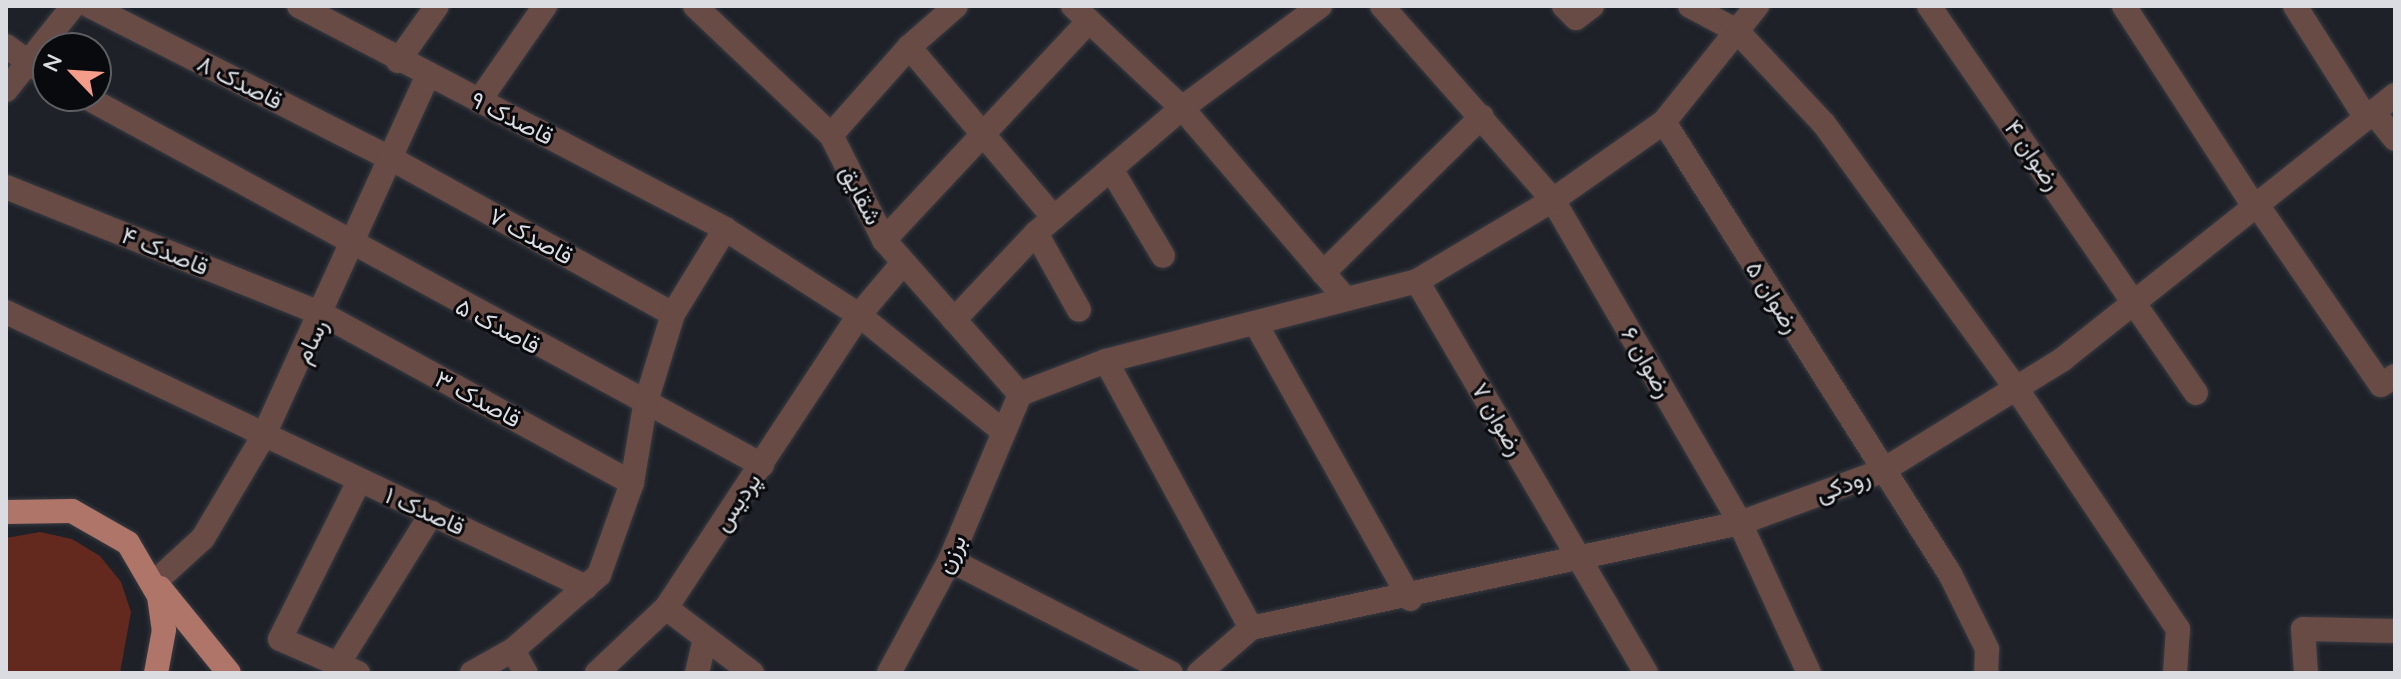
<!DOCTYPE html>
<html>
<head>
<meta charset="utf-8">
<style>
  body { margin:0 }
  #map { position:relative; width:2401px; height:679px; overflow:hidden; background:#1e2128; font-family:Quicksand,Vazirmatn,sans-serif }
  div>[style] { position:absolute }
  .green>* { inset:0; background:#64291e }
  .roads { filter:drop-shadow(0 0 2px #383b42) drop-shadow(0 0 2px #383b42) }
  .minor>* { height:24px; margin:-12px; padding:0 12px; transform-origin:12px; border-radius:12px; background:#684b45 }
  .major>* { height:24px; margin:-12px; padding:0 12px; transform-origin:12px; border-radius:12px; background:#af7568 }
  span { translate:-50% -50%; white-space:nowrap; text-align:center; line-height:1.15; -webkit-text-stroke:6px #090a0d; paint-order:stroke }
  .street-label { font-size:24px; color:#dadce1 }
  .frame { position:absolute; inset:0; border:8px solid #dadce1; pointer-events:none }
  .north { position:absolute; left:32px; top:32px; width:80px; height:80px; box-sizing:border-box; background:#090a0d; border:2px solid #5d5e62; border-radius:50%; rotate:295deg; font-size:22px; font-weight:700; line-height:32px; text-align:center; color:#dadce1 }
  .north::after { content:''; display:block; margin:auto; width:28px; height:36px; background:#f49d8b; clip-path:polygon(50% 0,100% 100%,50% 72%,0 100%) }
</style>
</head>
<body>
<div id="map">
  <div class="green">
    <i style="clip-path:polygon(40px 532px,72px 539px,100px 556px,121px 582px,131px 612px,120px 673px,6px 673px,6px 538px)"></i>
  </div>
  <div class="roads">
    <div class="minor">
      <i style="left:90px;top:6px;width:336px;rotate:26.9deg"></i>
      <i style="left:390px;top:158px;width:323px;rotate:28.9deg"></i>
      <i style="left:299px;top:6px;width:481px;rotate:27.6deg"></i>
      <i style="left:725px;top:229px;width:159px;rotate:32.7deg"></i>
      <i style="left:859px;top:315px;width:186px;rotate:38.9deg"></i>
      <i style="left:695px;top:6px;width:187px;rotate:43.5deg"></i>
      <i style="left:831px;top:135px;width:118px;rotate:63.2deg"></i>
      <i style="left:884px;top:240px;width:205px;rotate:48.6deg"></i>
      <i style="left:1073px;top:6px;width:149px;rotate:43.1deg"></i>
      <i style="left:1182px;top:108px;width:248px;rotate:49.4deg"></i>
      <i style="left:1382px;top:6px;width:259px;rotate:48.6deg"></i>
      <i style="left:1553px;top:200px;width:373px;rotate:59.9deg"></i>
      <i style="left:1740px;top:523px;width:165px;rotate:65.3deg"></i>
      <i style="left:1564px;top:6px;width:17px;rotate:45deg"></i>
      <i style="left:1576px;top:18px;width:20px;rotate:-37deg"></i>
      <i style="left:1690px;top:6px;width:53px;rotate:28deg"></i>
      <i style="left:1737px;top:31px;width:127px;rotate:46.9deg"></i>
      <i style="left:1824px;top:124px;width:330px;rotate:54deg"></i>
      <i style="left:2018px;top:391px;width:287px;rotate:56.1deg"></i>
      <i style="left:2178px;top:629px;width:44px;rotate:93.9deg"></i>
      <i style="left:1929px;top:6px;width:470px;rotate:55.4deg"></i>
      <i style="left:2124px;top:6px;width:241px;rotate:57deg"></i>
      <i style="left:2295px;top:6px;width:133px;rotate:57.6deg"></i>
      <i style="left:6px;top:46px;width:52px;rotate:35.5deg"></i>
      <i style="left:909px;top:47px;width:224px;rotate:49.7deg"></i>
      <i style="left:398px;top:61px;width:67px;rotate:-54.7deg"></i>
      <i style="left:6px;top:90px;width:107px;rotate:-51.4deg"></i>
      <i style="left:84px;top:96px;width:772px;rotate:28.56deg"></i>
      <i style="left:479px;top:101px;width:116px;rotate:-55.2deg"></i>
      <i style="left:2374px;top:113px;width:33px;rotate:51deg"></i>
      <i style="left:1664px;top:122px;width:535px;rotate:57.68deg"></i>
      <i style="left:1950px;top:574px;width:84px;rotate:63.7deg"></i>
      <i style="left:1987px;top:649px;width:24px;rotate:92deg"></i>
      <i style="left:831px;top:135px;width:118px;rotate:-48.4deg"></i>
      <i style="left:909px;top:47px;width:62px;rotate:-41.1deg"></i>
      <i style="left:1111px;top:169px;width:101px;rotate:59.1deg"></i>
      <i style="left:6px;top:187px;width:343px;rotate:21.9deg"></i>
      <i style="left:324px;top:315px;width:351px;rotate:28.6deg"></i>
      <i style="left:2258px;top:206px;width:217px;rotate:55.5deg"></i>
      <i style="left:2381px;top:385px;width:17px;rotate:-33deg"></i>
      <i style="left:1036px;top:233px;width:88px;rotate:60.8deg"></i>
      <i style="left:884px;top:240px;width:300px;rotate:-46.9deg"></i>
      <i style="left:1323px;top:273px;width:223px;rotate:-44.6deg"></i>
      <i style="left:1417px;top:281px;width:454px;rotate:59.7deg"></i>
      <i style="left:6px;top:312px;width:642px;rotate:25.37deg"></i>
      <i style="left:954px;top:320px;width:120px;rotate:-46.7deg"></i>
      <i style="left:1036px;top:233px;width:192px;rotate:-40.6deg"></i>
      <i style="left:1182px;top:108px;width:172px;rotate:-36.5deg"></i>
      <i style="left:1257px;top:326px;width:313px;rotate:60.7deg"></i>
      <i style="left:1106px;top:361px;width:304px;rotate:61.5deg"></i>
      <i style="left:950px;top:560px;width:248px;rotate:27.1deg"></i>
      <i style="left:155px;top:582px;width:65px;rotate:-42.5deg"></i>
      <i style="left:203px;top:538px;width:117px;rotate:-59.3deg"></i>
      <i style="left:263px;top:437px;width:398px;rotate:-65.5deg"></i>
      <i style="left:666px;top:608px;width:108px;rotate:37.1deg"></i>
      <i style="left:513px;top:650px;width:26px;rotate:61deg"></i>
      <i style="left:338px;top:664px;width:178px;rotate:-58.1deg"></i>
      <i style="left:358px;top:673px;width:85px;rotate:-156.4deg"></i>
      <i style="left:280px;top:639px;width:174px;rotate:-63.4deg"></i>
      <i style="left:472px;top:673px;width:47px;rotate:-29.3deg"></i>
      <i style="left:513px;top:650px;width:114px;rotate:-41.1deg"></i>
      <i style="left:599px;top:575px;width:98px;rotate:-70.3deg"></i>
      <i style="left:632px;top:483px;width:79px;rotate:-80.5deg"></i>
      <i style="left:645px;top:405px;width:95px;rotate:-72.9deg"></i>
      <i style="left:673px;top:314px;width:100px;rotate:-58.5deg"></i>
      <i style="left:597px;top:673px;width:95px;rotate:-43.3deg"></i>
      <i style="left:666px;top:608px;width:351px;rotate:-56.6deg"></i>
      <i style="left:859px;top:315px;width:68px;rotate:-49.8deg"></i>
      <i style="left:697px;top:673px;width:32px;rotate:-77deg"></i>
      <i style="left:889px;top:673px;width:128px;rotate:-61.6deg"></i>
      <i style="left:950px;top:560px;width:180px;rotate:-67.1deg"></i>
      <i style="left:1020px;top:394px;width:92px;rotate:-21deg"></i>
      <i style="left:1106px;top:361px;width:321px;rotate:-14.4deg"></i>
      <i style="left:1417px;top:281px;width:158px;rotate:-30.8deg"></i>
      <i style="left:1553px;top:200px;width:136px;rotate:-35.1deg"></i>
      <i style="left:1664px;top:122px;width:149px;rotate:-51.3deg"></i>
      <i style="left:1199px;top:673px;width:69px;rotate:-40.9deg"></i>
      <i style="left:1251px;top:628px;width:500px;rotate:-12.12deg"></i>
      <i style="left:1740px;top:523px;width:151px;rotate:-20.1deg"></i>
      <i style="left:1882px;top:471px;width:213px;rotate:-31.7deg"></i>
      <i style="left:2063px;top:359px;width:424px;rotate:-38.5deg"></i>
      <i style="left:2306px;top:673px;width:44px;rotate:-93.9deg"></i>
      <i style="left:2303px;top:629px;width:92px;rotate:1.2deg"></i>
    </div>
    <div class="major">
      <i style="left:6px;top:512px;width:66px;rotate:-0.9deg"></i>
      <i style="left:72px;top:511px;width:64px;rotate:29.7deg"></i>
      <i style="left:128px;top:543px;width:61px;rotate:59.7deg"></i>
      <i style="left:159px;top:596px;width:34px;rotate:82deg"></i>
      <i style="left:164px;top:630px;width:44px;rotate:100.5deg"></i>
      <i style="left:160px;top:588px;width:109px;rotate:50.9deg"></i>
    </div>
  </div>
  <div class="street-label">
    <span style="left:240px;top:82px;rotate:27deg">قاصدک ۸</span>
    <span style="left:512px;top:118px;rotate:27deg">قاصدک ۹</span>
    <span style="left:2033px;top:155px;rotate:55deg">رضوان ۴</span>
    <span style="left:861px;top:195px;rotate:63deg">شقایق</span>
    <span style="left:531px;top:236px;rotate:29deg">قاصدک ۷</span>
    <span style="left:165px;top:251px;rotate:22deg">قاصدک ۴</span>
    <span style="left:1773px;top:297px;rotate:58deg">رضوان ۵</span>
    <span style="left:498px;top:326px;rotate:28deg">قاصدک ۵</span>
    <span style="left:311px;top:341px;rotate:-64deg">رسام</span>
    <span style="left:1647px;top:362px;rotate:60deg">رضوان ۶</span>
    <span style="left:478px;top:399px;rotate:28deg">قاصدک ۳</span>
    <span style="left:1498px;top:419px;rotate:60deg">رضوان ۷</span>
    <span style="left:1843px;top:485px;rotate:-20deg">رودکی</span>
    <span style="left:737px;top:502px;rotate:-56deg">پردیس</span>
    <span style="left:425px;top:511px;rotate:24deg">قاصدک ۱</span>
    <span style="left:951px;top:554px;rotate:-65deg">برزن</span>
  </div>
  <div class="frame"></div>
  <div class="north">N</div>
</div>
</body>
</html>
